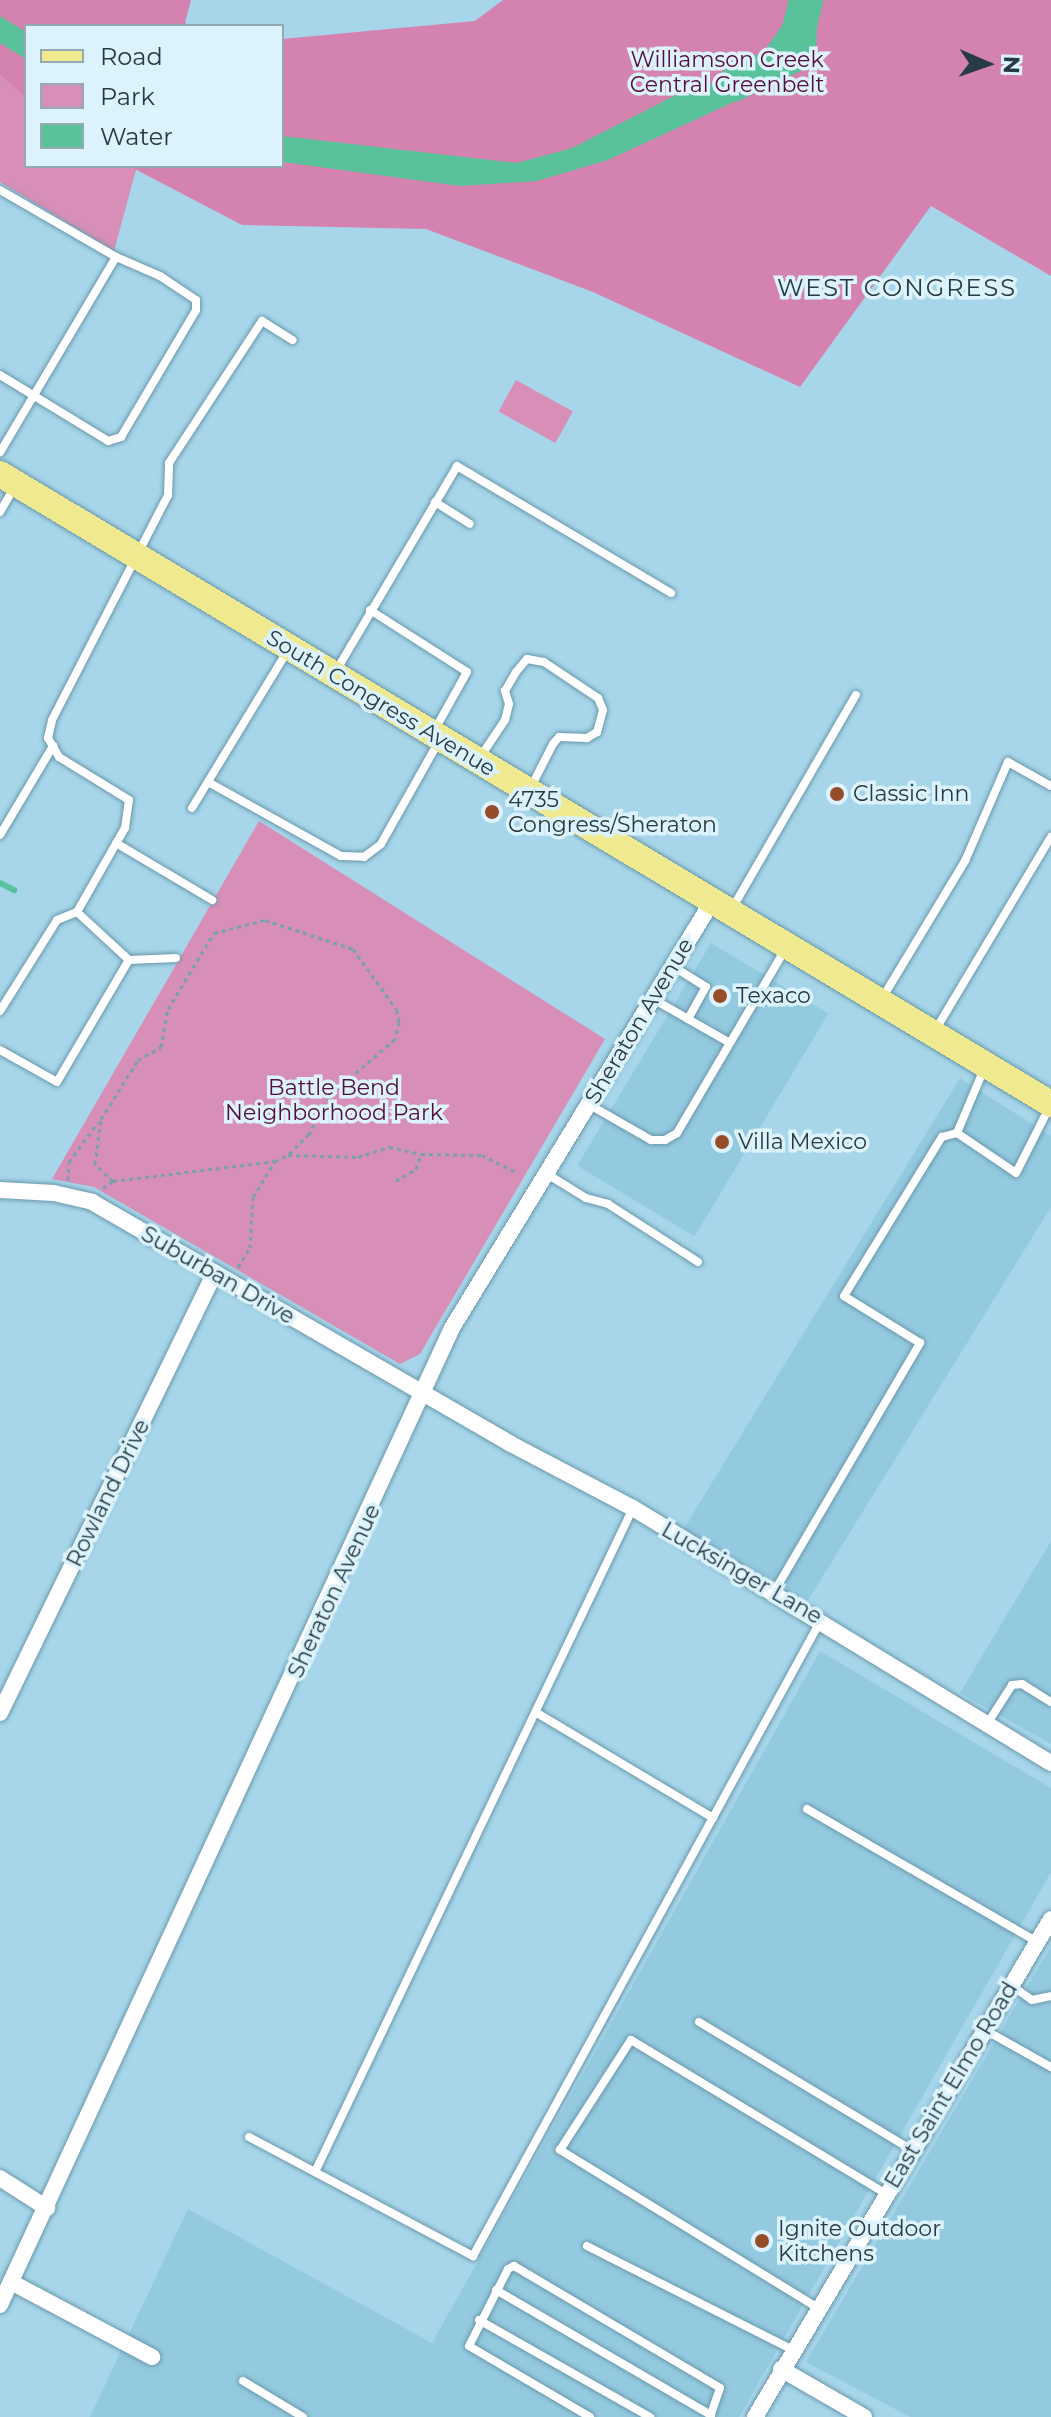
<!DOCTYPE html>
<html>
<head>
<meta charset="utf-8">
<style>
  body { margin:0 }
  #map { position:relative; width:1051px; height:2417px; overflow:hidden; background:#a7d6ea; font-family:Montserrat,sans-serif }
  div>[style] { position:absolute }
  .built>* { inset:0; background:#94cae0; transform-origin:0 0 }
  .green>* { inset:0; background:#d88fb7; transform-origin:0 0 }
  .forest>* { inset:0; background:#d482af }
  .water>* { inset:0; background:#59c29b }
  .stream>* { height:6px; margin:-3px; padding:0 3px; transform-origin:3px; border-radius:3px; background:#59c29b }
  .river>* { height:34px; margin:-17px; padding:0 17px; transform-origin:17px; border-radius:17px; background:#59c29b }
  .path>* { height:3px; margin-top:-1.5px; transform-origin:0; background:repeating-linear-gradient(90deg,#7a9faf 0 4px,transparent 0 8px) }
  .roads { filter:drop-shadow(0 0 2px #6b98ab) drop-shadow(0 0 2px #6b98ab) }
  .lane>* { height:8px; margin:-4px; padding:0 4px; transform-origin:4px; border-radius:4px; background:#fff }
  .street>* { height:16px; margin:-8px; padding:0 8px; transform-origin:8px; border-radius:8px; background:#fff }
  .primary>* { height:26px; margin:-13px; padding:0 13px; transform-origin:13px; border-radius:13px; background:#efea8f }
  .dots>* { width:22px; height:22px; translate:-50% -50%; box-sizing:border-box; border:4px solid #dcf3fd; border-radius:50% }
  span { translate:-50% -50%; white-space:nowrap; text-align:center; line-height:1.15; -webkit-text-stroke:7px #dcf3fd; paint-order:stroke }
  .park-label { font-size:22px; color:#560d3d }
  .street-label { font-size:22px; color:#283a42 }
  .poi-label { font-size:22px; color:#283a42 }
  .left { translate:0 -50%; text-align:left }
  .neighbourhood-label { font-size:24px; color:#283a42; letter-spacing:2px }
  .legend { position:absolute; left:24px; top:24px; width:260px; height:144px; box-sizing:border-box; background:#dcf3fd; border:2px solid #94a9b2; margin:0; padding:10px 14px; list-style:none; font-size:24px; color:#283a42 }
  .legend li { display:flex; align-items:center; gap:16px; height:40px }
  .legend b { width:40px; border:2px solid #94a9b2 }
  .north { position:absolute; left:947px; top:24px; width:80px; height:80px; -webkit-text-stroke:6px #dcf3fd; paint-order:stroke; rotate:92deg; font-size:22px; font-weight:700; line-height:32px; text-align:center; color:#283a42 }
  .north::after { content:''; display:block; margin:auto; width:28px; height:36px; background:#283a42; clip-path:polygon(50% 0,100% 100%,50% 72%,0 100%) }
</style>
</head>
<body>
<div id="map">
  <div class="built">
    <i style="left:711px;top:943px;width:137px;height:260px;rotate:31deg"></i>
    <i style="clip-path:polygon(960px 1078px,1051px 1136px,1051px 1207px,807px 1602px,683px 1530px)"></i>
    <i style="clip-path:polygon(1051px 1541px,1051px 1744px,960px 1693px)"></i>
    <i style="clip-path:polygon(820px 1651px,1051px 1788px,1051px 1872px,739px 2417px,90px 2417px,188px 2209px,432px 2343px)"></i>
    <i style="clip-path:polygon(1051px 1946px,1051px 2417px,910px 2417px,806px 2362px)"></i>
  </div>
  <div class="green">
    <i style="clip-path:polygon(0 64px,26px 82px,26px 166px,137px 166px,114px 251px,0 182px)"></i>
    <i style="left:516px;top:380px;width:65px;height:36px;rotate:29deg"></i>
    <i style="clip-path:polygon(259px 821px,605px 1039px,420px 1354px,400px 1364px,94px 1187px,52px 1179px)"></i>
  </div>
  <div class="forest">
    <i style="clip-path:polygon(0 0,191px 0,185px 23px,192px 26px,26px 26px,26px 98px,0 74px)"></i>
    <i style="clip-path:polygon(503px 0,1051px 0,1051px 276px,931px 206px,800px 387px,593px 292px,426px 229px,242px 225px,129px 166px,282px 166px,282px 39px,475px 21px)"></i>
  </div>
  <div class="water">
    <i style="clip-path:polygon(799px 0,819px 0,816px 47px,801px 71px,608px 160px,537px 181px,460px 186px,282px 162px,282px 136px,517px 163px,572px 148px,676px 95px,791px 60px)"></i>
    <i style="clip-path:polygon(0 16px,26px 32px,26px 59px,0 43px)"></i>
  </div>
  <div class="stream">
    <i style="left:0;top:883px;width:16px;rotate:27deg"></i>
  </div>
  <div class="river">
    <i style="left:733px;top:85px;width:48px;rotate:-26deg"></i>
    <i style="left:776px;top:64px;width:38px;rotate:-55deg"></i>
    <i style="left:798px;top:33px;width:34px;rotate:-76deg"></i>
  </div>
  <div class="path">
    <i style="left:68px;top:1180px;width:18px;rotate:-87deg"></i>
    <i style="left:69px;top:1162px;width:49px;rotate:-54.1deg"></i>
    <i style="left:113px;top:1181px;width:25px;rotate:-137deg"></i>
    <i style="left:95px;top:1164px;width:45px;rotate:-82.4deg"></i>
    <i style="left:101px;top:1119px;width:70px;rotate:-57.9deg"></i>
    <i style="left:138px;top:1060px;width:26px;rotate:-29deg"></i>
    <i style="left:161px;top:1047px;width:39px;rotate:-80deg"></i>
    <i style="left:168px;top:1009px;width:89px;rotate:-58.8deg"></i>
    <i style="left:214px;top:933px;width:53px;rotate:-14.3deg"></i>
    <i style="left:265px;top:920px;width:93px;rotate:18.2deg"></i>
    <i style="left:353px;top:949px;width:75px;rotate:54.2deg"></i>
    <i style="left:397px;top:1010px;width:12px;rotate:81deg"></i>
    <i style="left:399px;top:1022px;width:17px;rotate:103deg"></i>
    <i style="left:395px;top:1039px;width:87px;rotate:139.2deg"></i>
    <i style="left:329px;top:1096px;width:43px;rotate:117.8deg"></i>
    <i style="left:309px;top:1134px;width:30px;rotate:135deg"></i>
    <i style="left:396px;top:1181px;width:23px;rotate:-31deg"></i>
    <i style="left:416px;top:1169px;width:16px;rotate:-72deg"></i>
    <i style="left:421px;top:1154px;width:61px;rotate:0.9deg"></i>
    <i style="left:482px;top:1155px;width:38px;rotate:27deg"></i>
    <i style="left:103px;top:1188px;width:12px;rotate:-35deg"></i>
    <i style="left:113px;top:1181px;width:163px;rotate:-7deg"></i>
    <i style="left:275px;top:1161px;width:14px;rotate:-25deg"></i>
    <i style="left:288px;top:1155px;width:70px;rotate:1.6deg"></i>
    <i style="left:358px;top:1157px;width:33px;rotate:-18deg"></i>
    <i style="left:389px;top:1147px;width:33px;rotate:12deg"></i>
    <i style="left:238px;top:1267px;width:22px;rotate:-58deg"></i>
    <i style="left:250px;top:1248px;width:51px;rotate:-86.6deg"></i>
    <i style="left:253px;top:1197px;width:42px;rotate:-58.6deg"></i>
  </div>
  <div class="roads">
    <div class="lane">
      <i style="left:0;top:190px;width:134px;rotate:30deg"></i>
      <i style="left:116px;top:257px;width:227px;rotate:120.7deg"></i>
      <i style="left:0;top:375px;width:127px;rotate:31.4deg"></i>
      <i style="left:108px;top:441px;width:14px;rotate:-17deg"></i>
      <i style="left:121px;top:437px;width:147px;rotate:-59.4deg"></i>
      <i style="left:196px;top:310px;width:10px;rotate:-90deg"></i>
      <i style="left:196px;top:300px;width:43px;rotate:-146.3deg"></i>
      <i style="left:160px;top:276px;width:48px;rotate:-156.6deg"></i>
      <i style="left:435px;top:502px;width:41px;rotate:32.2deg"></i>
      <i style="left:0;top:512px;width:28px;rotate:-60deg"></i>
      <i style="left:370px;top:610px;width:115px;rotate:32.6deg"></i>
      <i style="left:467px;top:672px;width:68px;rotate:119.2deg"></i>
      <i style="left:336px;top:671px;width:238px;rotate:-59.4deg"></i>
      <i style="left:457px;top:466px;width:249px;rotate:30.7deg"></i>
      <i style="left:479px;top:759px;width:47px;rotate:-56.3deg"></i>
      <i style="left:505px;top:720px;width:16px;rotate:-76deg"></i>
      <i style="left:509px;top:704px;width:14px;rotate:-107deg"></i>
      <i style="left:505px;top:691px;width:22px;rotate:-60deg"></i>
      <i style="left:516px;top:672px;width:17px;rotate:-50deg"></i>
      <i style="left:527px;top:659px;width:17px;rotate:10deg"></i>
      <i style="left:544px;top:662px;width:65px;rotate:33.7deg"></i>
      <i style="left:598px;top:698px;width:13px;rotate:67deg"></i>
      <i style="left:603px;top:710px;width:23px;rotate:105deg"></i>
      <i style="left:597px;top:732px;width:12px;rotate:149deg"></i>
      <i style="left:587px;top:738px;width:28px;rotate:-178deg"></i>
      <i style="left:559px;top:737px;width:9px;rotate:131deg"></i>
      <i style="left:553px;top:744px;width:48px;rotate:117.1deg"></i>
      <i style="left:208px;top:782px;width:152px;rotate:29.1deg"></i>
      <i style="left:341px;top:856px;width:23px;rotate:2deg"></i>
      <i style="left:364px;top:857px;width:21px;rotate:-37deg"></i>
      <i style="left:381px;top:844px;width:116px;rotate:-60.6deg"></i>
      <i style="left:192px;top:808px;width:183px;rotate:-58.7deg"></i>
      <i style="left:0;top:835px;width:104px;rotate:-59.2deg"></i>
      <i style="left:116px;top:843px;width:112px;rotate:30.7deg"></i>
      <i style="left:733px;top:907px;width:245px;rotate:-59.9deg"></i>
      <i style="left:129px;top:960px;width:47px;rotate:-2.4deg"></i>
      <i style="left:883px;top:997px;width:159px;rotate:-58.9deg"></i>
      <i style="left:965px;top:861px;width:108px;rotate:-66.5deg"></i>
      <i style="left:1008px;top:762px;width:49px;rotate:29.2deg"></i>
      <i style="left:653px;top:999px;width:40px;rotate:29.7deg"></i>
      <i style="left:688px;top:1019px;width:37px;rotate:-61deg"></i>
      <i style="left:706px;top:987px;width:39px;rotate:-148deg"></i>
      <i style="left:0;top:1011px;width:107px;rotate:-57.9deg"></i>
      <i style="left:57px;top:920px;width:22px;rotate:-22deg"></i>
      <i style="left:77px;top:912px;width:97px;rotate:-60.3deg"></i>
      <i style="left:125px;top:828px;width:28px;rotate:-82deg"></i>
      <i style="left:129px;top:800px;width:82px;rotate:-148.4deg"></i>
      <i style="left:59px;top:757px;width:22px;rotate:-120deg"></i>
      <i style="left:48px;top:738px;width:18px;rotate:-77deg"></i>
      <i style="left:52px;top:720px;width:253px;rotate:-62.7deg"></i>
      <i style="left:168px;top:495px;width:32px;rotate:-88deg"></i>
      <i style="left:169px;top:463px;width:170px;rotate:-56.8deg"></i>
      <i style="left:262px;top:321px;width:36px;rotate:32deg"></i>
      <i style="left:688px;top:1019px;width:48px;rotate:29.7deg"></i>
      <i style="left:936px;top:1029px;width:224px;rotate:-59.1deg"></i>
      <i style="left:0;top:1050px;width:65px;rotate:29.3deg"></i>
      <i style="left:57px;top:1082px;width:142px;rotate:-59.5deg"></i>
      <i style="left:129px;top:960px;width:71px;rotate:-137.3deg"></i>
      <i style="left:984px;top:1069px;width:69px;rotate:112.9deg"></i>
      <i style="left:957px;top:1133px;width:71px;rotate:34.1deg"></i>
      <i style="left:1016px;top:1173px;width:73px;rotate:-63.1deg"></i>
      <i style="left:588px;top:1104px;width:73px;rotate:29.7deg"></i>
      <i style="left:651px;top:1140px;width:14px"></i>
      <i style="left:665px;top:1140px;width:14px;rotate:-30deg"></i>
      <i style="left:677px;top:1133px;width:212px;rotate:-59.5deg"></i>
      <i style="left:547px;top:1174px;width:46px;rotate:31.6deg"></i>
      <i style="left:586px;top:1198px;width:23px;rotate:15deg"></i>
      <i style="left:608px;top:1204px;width:107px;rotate:32.8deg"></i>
      <i style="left:774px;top:1592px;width:289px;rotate:-59.6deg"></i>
      <i style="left:920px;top:1343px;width:89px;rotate:-148.3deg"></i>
      <i style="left:844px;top:1296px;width:187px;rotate:-58.4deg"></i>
      <i style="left:942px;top:1137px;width:16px;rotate:-15deg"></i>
      <i style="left:537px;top:1713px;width:205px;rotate:30.8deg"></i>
      <i style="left:987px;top:1724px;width:46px;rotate:-57.3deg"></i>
      <i style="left:1012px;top:1685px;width:10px;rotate:-6deg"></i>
      <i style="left:1022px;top:1684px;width:34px;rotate:32deg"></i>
      <i style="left:807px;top:1809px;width:266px;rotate:30deg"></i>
      <i style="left:1012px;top:1986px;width:24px;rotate:35deg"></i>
      <i style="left:1032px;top:2000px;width:19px;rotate:-12deg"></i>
      <i style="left:699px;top:2022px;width:249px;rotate:31deg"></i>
      <i style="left:985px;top:2030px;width:76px;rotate:29.3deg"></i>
      <i style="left:249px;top:2137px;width:254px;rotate:28deg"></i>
      <i style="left:473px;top:2256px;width:725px;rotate:-61.31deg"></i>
      <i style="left:315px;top:2172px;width:736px;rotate:-64.41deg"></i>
      <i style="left:587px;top:2246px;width:231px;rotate:26.8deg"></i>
      <i style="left:496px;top:2290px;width:249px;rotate:30.2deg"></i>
      <i style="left:818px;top:2308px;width:303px;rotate:-148.5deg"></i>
      <i style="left:560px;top:2150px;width:131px;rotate:-57.2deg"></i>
      <i style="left:631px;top:2040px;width:298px;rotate:31.1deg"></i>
      <i style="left:479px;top:2320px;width:197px;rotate:29.6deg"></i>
      <i style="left:243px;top:2381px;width:70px;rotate:31deg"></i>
      <i style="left:590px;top:2417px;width:140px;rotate:-149.6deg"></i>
      <i style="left:469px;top:2346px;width:86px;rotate:-63.1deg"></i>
      <i style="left:508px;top:2269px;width:7px;rotate:-27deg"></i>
      <i style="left:514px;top:2266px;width:239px;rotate:30.6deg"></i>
      <i style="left:720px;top:2388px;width:31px;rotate:109deg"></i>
    </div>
    <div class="street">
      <i style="left:0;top:1190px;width:54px;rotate:3.2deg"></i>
      <i style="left:54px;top:1193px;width:39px;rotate:13deg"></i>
      <i style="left:92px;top:1202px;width:482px;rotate:30deg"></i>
      <i style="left:509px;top:1443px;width:140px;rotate:27.7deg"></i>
      <i style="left:633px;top:1508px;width:490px;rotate:31.4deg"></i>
      <i style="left:0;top:1713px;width:490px;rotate:-64deg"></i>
      <i style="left:0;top:2178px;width:56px;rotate:32.6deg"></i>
      <i style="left:11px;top:2282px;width:160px;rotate:28deg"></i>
      <i style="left:0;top:2305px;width:1076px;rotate:-65.17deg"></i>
      <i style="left:452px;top:1328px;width:501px;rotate:-58.62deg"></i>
      <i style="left:781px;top:2369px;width:96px;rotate:30deg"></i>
      <i style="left:755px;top:2417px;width:579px;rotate:-59.27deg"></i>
    </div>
    <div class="primary">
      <i style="left:0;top:474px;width:1225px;rotate:30.94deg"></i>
    </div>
  </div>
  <div class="dots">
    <i style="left:837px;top:794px;background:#964e2a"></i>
    <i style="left:492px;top:812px;background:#964e2a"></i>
    <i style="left:720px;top:996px;background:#964e2a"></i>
    <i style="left:722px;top:1142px;background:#964e2a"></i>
    <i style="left:762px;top:2241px;background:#964e2a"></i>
  </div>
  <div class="park-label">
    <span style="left:727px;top:72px">Williamson Creek<br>Central Greenbelt</span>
    <span style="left:334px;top:1100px">Battle Bend<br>Neighborhood Park</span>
  </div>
  <div class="street-label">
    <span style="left:381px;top:703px;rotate:31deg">South Congress Avenue</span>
    <span style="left:639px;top:1021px;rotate:-59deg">Sheraton Avenue</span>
    <span style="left:218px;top:1275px;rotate:30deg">Suburban Drive</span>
    <span style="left:108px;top:1493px;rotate:-64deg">Rowland Drive</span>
    <span style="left:742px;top:1573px;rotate:30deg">Lucksinger Lane</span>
    <span style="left:334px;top:1591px;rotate:-65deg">Sheraton Avenue</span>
    <span style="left:951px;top:2085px;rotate:-59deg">East Saint Elmo Road</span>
  </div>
  <div class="poi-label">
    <span class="left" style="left:853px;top:794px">Classic Inn</span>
    <span class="left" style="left:508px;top:812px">4735<br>Congress/Sheraton</span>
    <span class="left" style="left:736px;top:996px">Texaco</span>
    <span class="left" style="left:738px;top:1142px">Villa Mexico</span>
    <span class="left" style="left:778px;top:2241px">Ignite Outdoor<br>Kitchens</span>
  </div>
  <div class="neighbourhood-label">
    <span style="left:897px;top:288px">WEST CONGRESS</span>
  </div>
  <ul class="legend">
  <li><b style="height:10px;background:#efea8f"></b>Road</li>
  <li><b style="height:22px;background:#d88fb7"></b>Park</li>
  <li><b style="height:22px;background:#59c29b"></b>Water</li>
  </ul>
  <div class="north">N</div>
</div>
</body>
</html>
